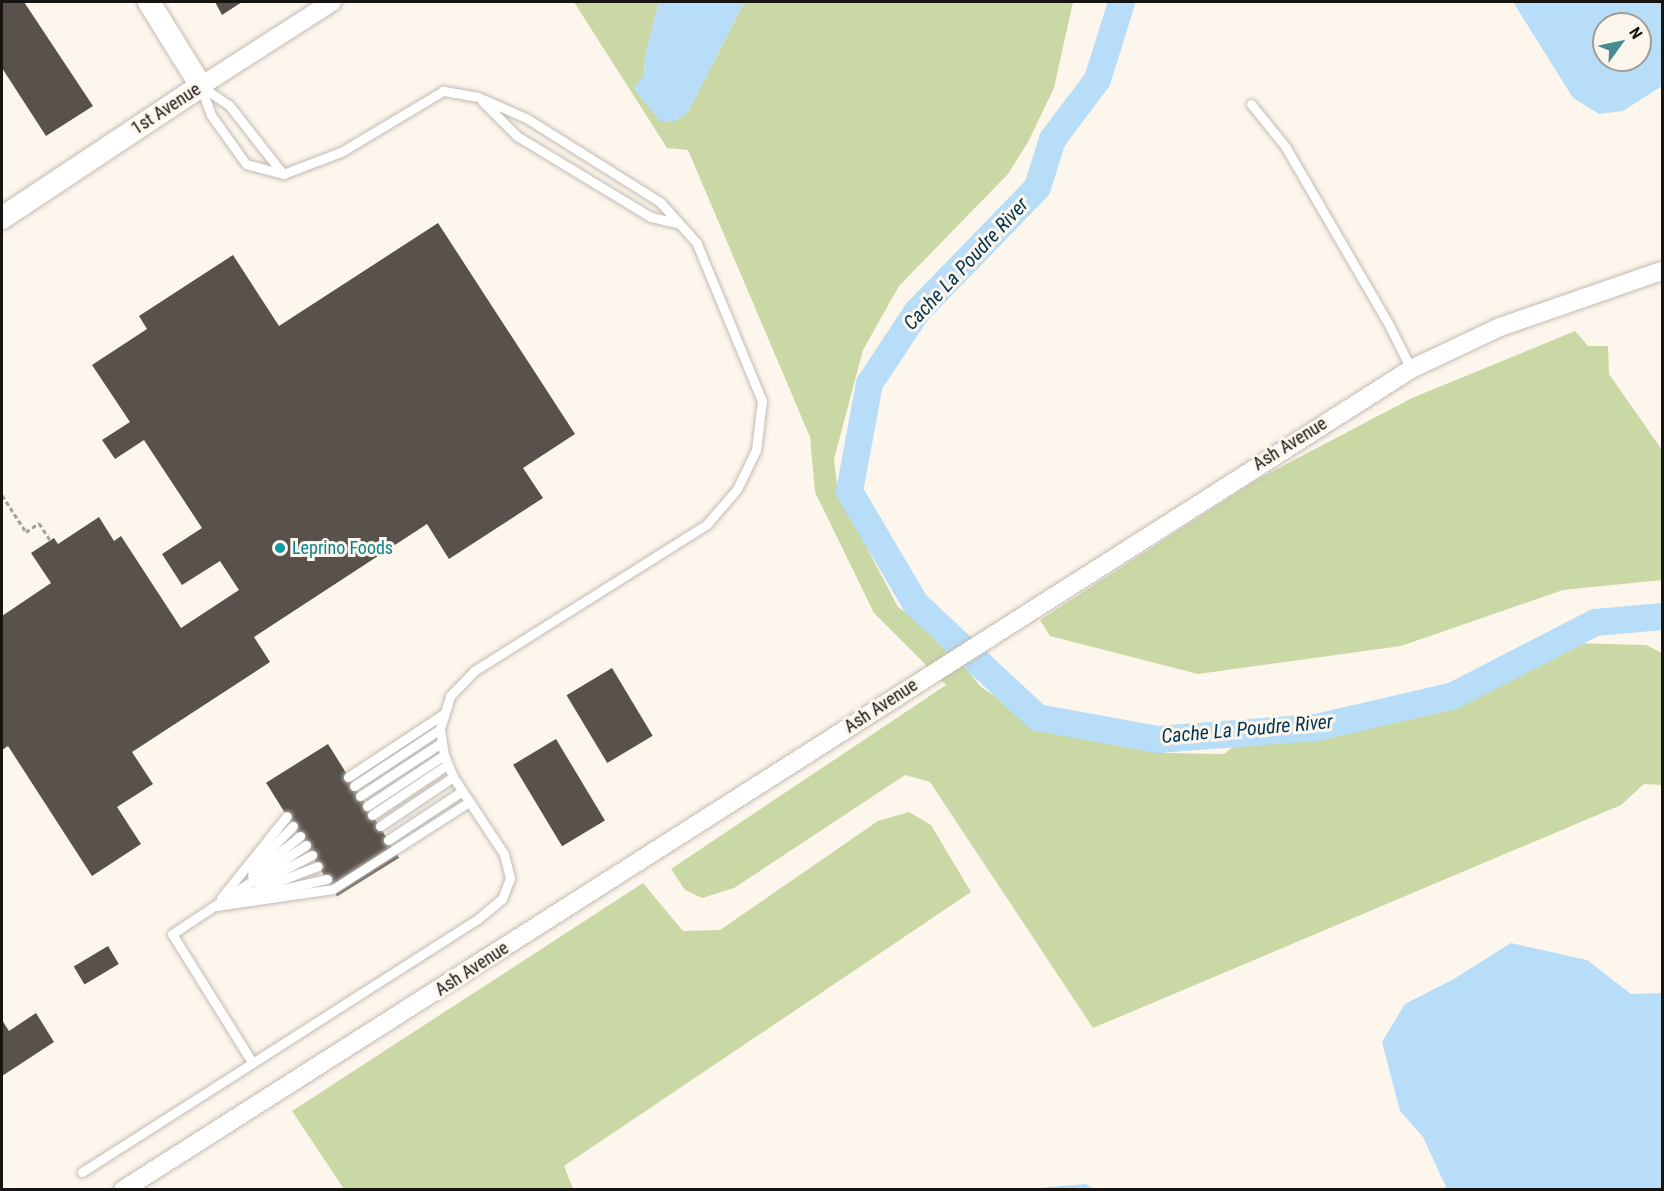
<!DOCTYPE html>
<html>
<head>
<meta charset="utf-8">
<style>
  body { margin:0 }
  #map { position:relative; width:1664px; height:1191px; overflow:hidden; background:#fdf6ed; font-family:"Roboto Condensed",sans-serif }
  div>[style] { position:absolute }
  .green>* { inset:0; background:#c9d8a4 }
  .water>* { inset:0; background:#b7ddf8 }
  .river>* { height:27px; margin:-13.5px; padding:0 13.5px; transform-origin:13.5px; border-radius:13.5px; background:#b7ddf8 }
  .building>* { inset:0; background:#59514b; transform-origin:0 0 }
  .path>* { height:3px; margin-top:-1.5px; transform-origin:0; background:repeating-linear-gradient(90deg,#a49f98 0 4.5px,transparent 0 7.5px) }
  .roads { filter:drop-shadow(0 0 2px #c2bbb3) drop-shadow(0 0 2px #c2bbb3) }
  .service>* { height:9px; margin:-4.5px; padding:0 4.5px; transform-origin:4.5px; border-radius:4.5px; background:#fff }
  .minor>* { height:18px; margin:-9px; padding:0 9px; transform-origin:9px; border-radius:9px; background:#fff }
  .tertiary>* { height:22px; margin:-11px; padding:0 11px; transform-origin:11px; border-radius:11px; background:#fff }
  .dots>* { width:16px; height:16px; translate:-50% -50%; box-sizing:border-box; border:3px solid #fdf6ed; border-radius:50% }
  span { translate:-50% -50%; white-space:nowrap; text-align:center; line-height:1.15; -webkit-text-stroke:6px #fdf6ed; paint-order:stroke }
  .street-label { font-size:18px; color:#171512 }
  .culture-label { font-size:18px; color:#0d838f }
  .left { translate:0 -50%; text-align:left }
  .water-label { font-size:20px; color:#003653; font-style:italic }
  .frame { position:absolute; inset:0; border:3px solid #171512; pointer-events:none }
  .north { position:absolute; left:1592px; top:12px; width:60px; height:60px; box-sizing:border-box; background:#fdf6ed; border:2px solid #a19c95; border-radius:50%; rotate:57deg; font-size:16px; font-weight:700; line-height:24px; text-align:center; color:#171512 }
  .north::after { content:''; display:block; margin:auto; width:21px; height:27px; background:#468d93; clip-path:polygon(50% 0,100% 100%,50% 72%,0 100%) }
</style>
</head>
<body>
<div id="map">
  <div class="green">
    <i style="clip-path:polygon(574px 2px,659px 2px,645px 56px,644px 75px,688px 112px,744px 2px,1073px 2px,1054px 88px,1028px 142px,1008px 174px,899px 286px,863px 350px,834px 459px,838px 493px,898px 607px,944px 640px,981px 687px,1049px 732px,1167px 753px,1224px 754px,1238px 743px,1326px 732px,1460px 698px,1571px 643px,1646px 645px,1662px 653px,1662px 785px,1644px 784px,1621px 805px,1093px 1028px,930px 782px,905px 775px,734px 888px,702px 898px,685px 890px,671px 869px,946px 685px,874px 613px,815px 492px,810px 437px,688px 150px,667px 148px)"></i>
    <i style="clip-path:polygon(1575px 331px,1588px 346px,1608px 346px,1609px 374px,1662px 450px,1662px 580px,1563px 590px,1401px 646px,1198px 674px,1050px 636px,1040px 620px,1258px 479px,1412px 398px)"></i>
    <i style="clip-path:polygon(909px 812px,931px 825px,971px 892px,564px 1166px,573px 1189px,344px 1189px,292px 1111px,643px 883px,683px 931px,720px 930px,878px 821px)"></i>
  </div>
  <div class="water">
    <i style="clip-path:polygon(659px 2px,744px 2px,688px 112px,674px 122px,660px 121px,634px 89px,644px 75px,645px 56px)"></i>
    <i style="clip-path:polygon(evenodd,1513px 2px,1662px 2px,1662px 86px,1623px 111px,1599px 114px,1573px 98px,1513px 2px,1604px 24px,1640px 24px,1640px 60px,1604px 60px,1604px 24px)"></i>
    <i style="clip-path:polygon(1511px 943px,1587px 960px,1631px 994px,1662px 993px,1662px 1189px,1447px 1189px,1423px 1137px,1400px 1111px,1382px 1042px,1405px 1004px,1452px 980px)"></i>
    <i style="clip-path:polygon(1086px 1184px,1093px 1189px,1036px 1189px,1039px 1188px)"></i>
  </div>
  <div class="river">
    <i style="left:1121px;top:2px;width:81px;rotate:107.3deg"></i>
    <i style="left:1097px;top:79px;width:75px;rotate:126.9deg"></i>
    <i style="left:1052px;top:139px;width:50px;rotate:107.4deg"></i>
    <i style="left:1037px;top:187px;width:174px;rotate:134.1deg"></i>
    <i style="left:916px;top:312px;width:85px;rotate:123.5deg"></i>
    <i style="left:869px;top:383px;width:110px;rotate:100.5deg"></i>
    <i style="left:849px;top:491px;width:130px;rotate:59.5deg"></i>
    <i style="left:915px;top:603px;width:167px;rotate:43.1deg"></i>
    <i style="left:1037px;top:717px;width:122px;rotate:10.4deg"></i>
    <i style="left:1157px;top:739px;width:159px;rotate:-4.3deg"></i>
    <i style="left:1316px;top:727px;width:141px;rotate:-13.1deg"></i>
    <i style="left:1453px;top:695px;width:160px;rotate:-27.2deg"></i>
    <i style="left:1595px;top:622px;width:67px;rotate:-5.1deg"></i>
  </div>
  <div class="building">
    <i style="clip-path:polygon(2px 2px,24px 2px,93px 106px,46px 136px,2px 68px)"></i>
    <i style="clip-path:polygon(215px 2px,242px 2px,222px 15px)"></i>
    <i style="clip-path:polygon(438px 223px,575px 434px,523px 468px,543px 498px,449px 559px,427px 524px,254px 637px,270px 662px,132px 752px,153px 784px,117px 807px,141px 844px,92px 876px,8px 746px,2px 750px,2px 616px,51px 583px,31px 553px,54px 538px,58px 544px,99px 517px,114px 541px,121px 536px,181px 628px,239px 590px,220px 561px,182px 585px,162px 554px,202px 528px,144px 440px,115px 459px,102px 440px,130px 422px,92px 365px,147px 329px,139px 316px,233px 255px,279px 326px)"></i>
    <i style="left:612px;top:668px;width:79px;height:53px;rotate:59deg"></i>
    <i style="left:556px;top:739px;width:95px;height:50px;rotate:59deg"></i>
    <i style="left:328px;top:744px;width:134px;height:73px;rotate:58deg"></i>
    <i style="left:108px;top:946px;width:21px;height:40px;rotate:59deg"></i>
    <i style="clip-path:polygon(36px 1013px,54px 1042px,2px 1076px,2px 1020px,9px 1031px)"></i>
  </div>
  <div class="path">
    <i style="left:2px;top:495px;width:44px;rotate:57deg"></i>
    <i style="left:26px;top:532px;width:16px;rotate:-35deg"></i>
    <i style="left:39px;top:523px;width:20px;rotate:57deg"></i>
  </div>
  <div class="roads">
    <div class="service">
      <i style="left:202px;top:87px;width:32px;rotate:34deg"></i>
      <i style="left:229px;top:105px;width:88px;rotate:52deg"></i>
      <i style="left:482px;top:101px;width:49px;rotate:45deg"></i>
      <i style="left:517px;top:136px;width:157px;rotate:31.2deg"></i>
      <i style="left:651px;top:217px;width:28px;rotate:13deg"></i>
      <i style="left:1251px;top:104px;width:54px;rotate:51deg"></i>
      <i style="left:1285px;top:146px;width:205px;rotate:59.8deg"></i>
      <i style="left:1388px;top:323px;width:51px;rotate:63.4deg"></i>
      <i style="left:348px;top:777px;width:113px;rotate:-33.4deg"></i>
      <i style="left:354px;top:786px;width:103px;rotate:-33.5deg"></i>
      <i style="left:360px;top:796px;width:97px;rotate:-33.2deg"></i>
      <i style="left:367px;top:806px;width:92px;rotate:-33.5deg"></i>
      <i style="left:372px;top:815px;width:90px;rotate:-33.7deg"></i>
      <i style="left:380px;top:826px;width:88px;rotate:-33.9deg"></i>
      <i style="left:388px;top:840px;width:89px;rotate:-33.5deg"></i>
      <i style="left:251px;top:869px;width:60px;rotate:-45.7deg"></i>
      <i style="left:252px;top:875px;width:62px;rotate:-39.1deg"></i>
      <i style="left:258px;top:883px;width:61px;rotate:-27.4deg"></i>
      <i style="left:256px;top:895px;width:73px;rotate:-12.7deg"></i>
      <i style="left:221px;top:898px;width:105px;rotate:-51.2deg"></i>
      <i style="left:230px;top:900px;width:94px;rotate:-21.1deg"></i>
      <i style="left:216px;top:906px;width:118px;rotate:-8.3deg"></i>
      <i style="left:333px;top:889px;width:161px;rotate:-32.6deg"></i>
      <i style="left:252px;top:1062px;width:151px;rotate:-122deg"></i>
      <i style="left:172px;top:934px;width:161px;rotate:-33.6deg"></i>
      <i style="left:82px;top:1172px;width:471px;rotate:-32.6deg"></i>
      <i style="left:479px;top:918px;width:30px;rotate:-40deg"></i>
      <i style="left:502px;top:899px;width:22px;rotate:-69deg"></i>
      <i style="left:510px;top:878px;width:25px;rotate:-104deg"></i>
      <i style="left:504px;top:854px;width:92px;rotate:-123.5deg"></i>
      <i style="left:453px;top:777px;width:24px;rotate:-112deg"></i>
      <i style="left:444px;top:755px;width:26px;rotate:-99deg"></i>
      <i style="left:440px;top:729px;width:34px;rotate:-73deg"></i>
      <i style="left:450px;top:696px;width:35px;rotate:-46deg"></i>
      <i style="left:474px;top:671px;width:275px;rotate:-32.2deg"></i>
      <i style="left:707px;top:524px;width:46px;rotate:-49.4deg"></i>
      <i style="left:737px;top:489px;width:43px;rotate:-64deg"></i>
      <i style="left:756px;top:450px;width:49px;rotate:-83deg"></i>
      <i style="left:762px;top:401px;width:172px;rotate:-112.5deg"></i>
      <i style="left:696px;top:242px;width:54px;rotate:-132deg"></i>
      <i style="left:660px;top:202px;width:158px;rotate:-147.9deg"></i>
      <i style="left:526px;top:118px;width:52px;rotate:-156.4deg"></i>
      <i style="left:478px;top:97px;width:36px;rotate:-170deg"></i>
      <i style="left:443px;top:91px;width:119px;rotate:149.1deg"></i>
      <i style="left:341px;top:152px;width:62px;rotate:159.2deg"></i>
      <i style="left:283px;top:174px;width:38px;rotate:-165deg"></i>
      <i style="left:246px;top:164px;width:60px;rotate:-125.5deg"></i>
      <i style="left:211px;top:115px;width:30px;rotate:-110deg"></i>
    </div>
    <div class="minor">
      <i style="left:201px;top:86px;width:156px;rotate:-32.7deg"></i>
      <i style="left:123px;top:1190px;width:1527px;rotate:-32.51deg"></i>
      <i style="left:1411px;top:369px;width:98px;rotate:-25.3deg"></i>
      <i style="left:1500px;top:327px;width:171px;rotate:-19.1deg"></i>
    </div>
    <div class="tertiary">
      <i style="left:2px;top:218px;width:239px;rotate:-33.6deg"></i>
      <i style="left:201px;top:86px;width:99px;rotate:-121.8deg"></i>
    </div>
  </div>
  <div class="dots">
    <i style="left:280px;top:548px;background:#0f9aa8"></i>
  </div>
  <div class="street-label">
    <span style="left:166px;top:109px;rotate:-33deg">1st Avenue</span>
    <span style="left:1290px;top:444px;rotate:-32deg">Ash Avenue</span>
    <span style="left:881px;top:706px;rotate:-33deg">Ash Avenue</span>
    <span style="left:472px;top:969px;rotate:-33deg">Ash Avenue</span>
  </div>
  <div class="culture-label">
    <span class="left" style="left:292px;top:548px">Leprino Foods</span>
  </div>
  <div class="water-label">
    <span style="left:966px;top:264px;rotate:-47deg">Cache La Poudre River</span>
    <span style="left:1247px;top:729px;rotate:-5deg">Cache La Poudre River</span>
  </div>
  <div class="frame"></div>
  <div class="north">N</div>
</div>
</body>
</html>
